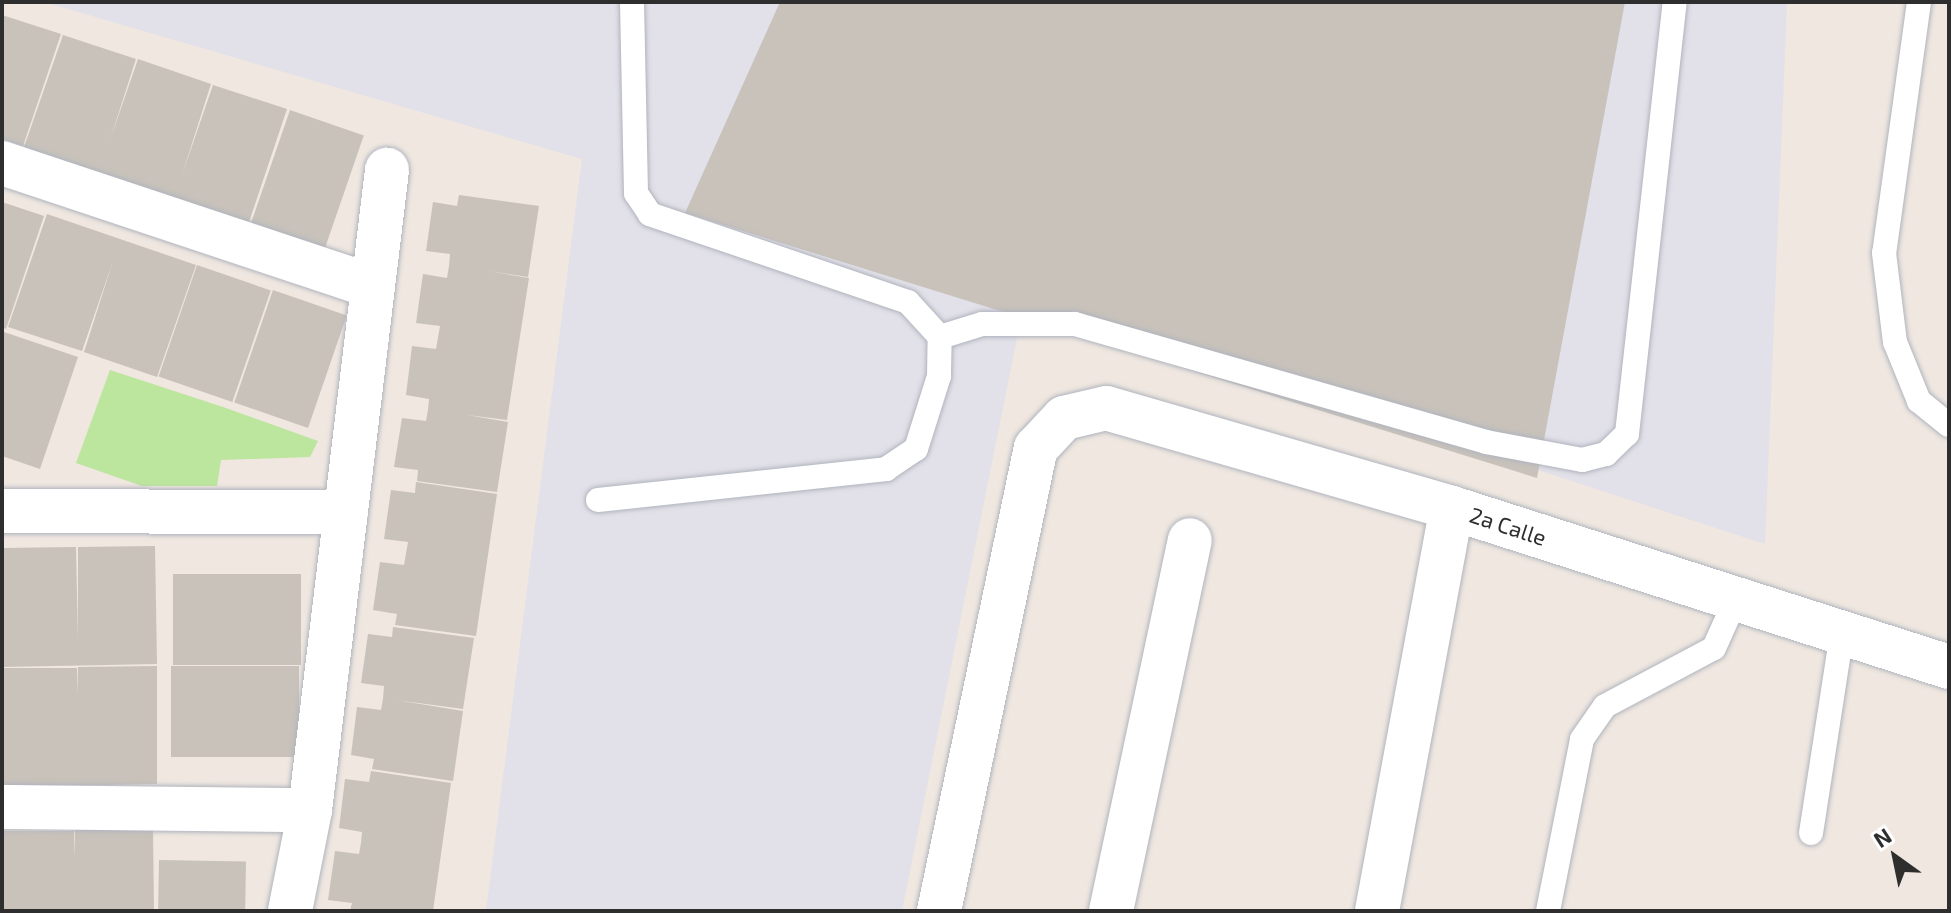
<!DOCTYPE html>
<html>
<head>
<meta charset="utf-8">
<style>
  body { margin:0 }
  #map { position:relative; width:1951px; height:913px; overflow:hidden; background:#efe7e0; font-family:"Exo 2",sans-serif }
  div>[style] { position:absolute }
  .industrial>* { inset:0; background:#e2e0e8 }
  .green>* { inset:0; background:#bce59d }
  .building>* { inset:0; background:#c8c2bb; transform-origin:0 0 }
  .roads { filter:drop-shadow(0 0 2px #b0b4be) drop-shadow(0 0 2px #b0b4be) }
  .service>* { height:24px; margin:-12px; padding:0 12px; transform-origin:12px; border-radius:12px; background:#fff }
  .minor>* { height:44px; margin:-22px; padding:0 22px; transform-origin:22px; border-radius:22px; background:#fff }
  span { translate:-50% -50%; white-space:nowrap; text-align:center; line-height:1.15; -webkit-text-stroke:6px #fff; paint-order:stroke }
  .street-label { font-size:22px; color:#2e2e2e }
  .frame { position:absolute; inset:0; border:4px solid #2e2e2e; pointer-events:none }
  .north { position:absolute; left:1855px; top:817px; width:80px; height:80px; -webkit-text-stroke:6px #fff; paint-order:stroke; rotate:327deg; font-size:22px; font-weight:700; line-height:32px; text-align:center; color:#2e2e2e }
  .north::after { content:''; display:block; margin:auto; width:28px; height:36px; background:#2e2e2e; clip-path:polygon(50% 0,100% 100%,50% 72%,0 100%) }
</style>
</head>
<body>
<div id="map">
  <div class="industrial">
    <i style="clip-path:polygon(44px 2px,1787px 2px,1765px 544px,1024px 303px,902px 911px,486px 911px,582px 159px)"></i>
  </div>
  <div class="green">
    <i style="clip-path:polygon(110px 370px,223px 407px,318px 441px,310px 457px,221px 460px,217px 486px,142px 486px,76px 463px)"></i>
  </div>
  <div class="building">
    <i style="clip-path:polygon(780px 2px,1625px 2px,1537px 478px,685px 213px)"></i>
    <i style="clip-path:polygon(2px 15px,61px 34px,23px 146px,2px 139px)"></i>
    <i style="clip-path:polygon(63px 35px,136px 59px,110px 140px,138px 59px,211px 84px,182px 175px,213px 85px,287px 109px,249px 222px,24px 147px)"></i>
    <i style="left:290px;top:110px;width:78px;height:119px;rotate:19deg"></i>
    <i style="clip-path:polygon(459px 195px,539px 206px,528px 277px,488px 271px,529px 278px,507px 420px,467px 415px,508px 422px,497px 492px,417px 481px,418px 470px,394px 467px,402px 418px,426px 421px,428px 410px,429px 399px,406px 395px,412px 346px,436px 349px,440px 326px,416px 323px,423px 274px,447px 278px,449px 266px,450px 254px,426px 251px,433px 202px,457px 206px)"></i>
    <i style="clip-path:polygon(2px 202px,44px 216px,6px 329px,2px 327px)"></i>
    <i style="clip-path:polygon(47px 214px,196px 265px,157px 377px,84px 352px,113px 261px,82px 351px,8px 327px)"></i>
    <i style="left:197px;top:265px;width:78px;height:118px;rotate:19deg"></i>
    <i style="left:273px;top:290px;width:78px;height:119px;rotate:19deg"></i>
    <i style="clip-path:polygon(4px 332px,78px 357px,40px 469px,2px 456px)"></i>
    <i style="clip-path:polygon(416px 482px,497px 494px,476px 636px,395px 625px,397px 614px,373px 610px,380px 562px,404px 565px,408px 542px,384px 539px,391px 490px,415px 493px)"></i>
    <i style="clip-path:polygon(155px 546px,157px 664px,2px 667px,2px 548px,76px 547px,78px 640px,78px 547px)"></i>
    <i style="left:173px;top:574px;width:128px;height:91px"></i>
    <i style="clip-path:polygon(393px 627px,474px 638px,463px 709px,396px 700px,463px 711px,453px 781px,372px 769px,374px 759px,351px 755px,357px 707px,381px 710px,383px 699px,384px 686px,361px 683px,368px 634px,392px 637px)"></i>
    <i style="clip-path:polygon(157px 666px,157px 784px,2px 787px,2px 668px,77px 668px,78px 695px,78px 667px)"></i>
    <i style="left:171px;top:666px;width:128px;height:91px"></i>
    <i style="clip-path:polygon(371px 771px,451px 783px,433px 911px,350px 911px,352px 903px,328px 900px,335px 851px,359px 854px,361px 843px,362px 832px,339px 828px,345px 779px,369px 782px)"></i>
    <i style="clip-path:polygon(153px 829px,154px 911px,2px 911px,2px 831px,74px 831px,75px 858px,75px 830px)"></i>
    <i style="left:159px;top:860px;width:87px;height:51px;rotate:1deg"></i>
  </div>
  <div class="roads">
    <div class="service">
      <i style="left:1919px;top:2px;width:253px;rotate:97.9deg"></i>
      <i style="left:1884px;top:253px;width:90px;rotate:83deg"></i>
      <i style="left:1895px;top:342px;width:64px;rotate:67.9deg"></i>
      <i style="left:1919px;top:401px;width:38px;rotate:39deg"></i>
      <i style="left:940px;top:337px;width:44px;rotate:-17.2deg"></i>
      <i style="left:982px;top:324px;width:93px"></i>
      <i style="left:1075px;top:324px;width:428px;rotate:16deg"></i>
      <i style="left:1486px;top:442px;width:98px;rotate:10.6deg"></i>
      <i style="left:1582px;top:460px;width:25px;rotate:-14deg"></i>
      <i style="left:1606px;top:454px;width:29px;rotate:-44deg"></i>
      <i style="left:1627px;top:434px;width:435px;rotate:-83.7deg"></i>
      <i style="left:598px;top:500px;width:290px;rotate:-6.1deg"></i>
      <i style="left:886px;top:469px;width:36px;rotate:-34deg"></i>
      <i style="left:916px;top:449px;width:77px;rotate:-72.5deg"></i>
      <i style="left:939px;top:376px;width:39px;rotate:-89deg"></i>
      <i style="left:940px;top:337px;width:47px;rotate:-132.4deg"></i>
      <i style="left:908px;top:302px;width:273px;rotate:-161.2deg"></i>
      <i style="left:650px;top:214px;width:25px;rotate:-124deg"></i>
      <i style="left:636px;top:193px;width:191px;rotate:-91.2deg"></i>
      <i style="left:1811px;top:833px;width:203px;rotate:-81.2deg"></i>
      <i style="left:1548px;top:911px;width:175px;rotate:-78.8deg"></i>
      <i style="left:1582px;top:739px;width:40px;rotate:-55.1deg"></i>
      <i style="left:1605px;top:706px;width:123px;rotate:-28deg"></i>
      <i style="left:1714px;top:648px;width:54px;rotate:-65.8deg"></i>
    </div>
    <div class="minor">
      <i style="left:2px;top:163px;width:386px;rotate:18.4deg"></i>
      <i style="left:2px;top:511px;width:344px;rotate:0.2deg"></i>
      <i style="left:2px;top:807px;width:308px;rotate:0.6deg"></i>
      <i style="left:290px;top:911px;width:103px;rotate:-78.8deg"></i>
      <i style="left:310px;top:810px;width:645px;rotate:-83.14deg"></i>
      <i style="left:939px;top:911px;width:473px;rotate:-78.2deg"></i>
      <i style="left:1036px;top:448px;width:41px;rotate:-47deg"></i>
      <i style="left:1064px;top:418px;width:43px;rotate:-13.4deg"></i>
      <i style="left:1106px;top:408px;width:360px;rotate:16.1deg"></i>
      <i style="left:1452px;top:508px;width:522px;rotate:17.74deg"></i>
      <i style="left:1111px;top:911px;width:379px;rotate:-78deg"></i>
      <i style="left:1377px;top:911px;width:410px;rotate:-79.5deg"></i>
    </div>
  </div>
  <div class="street-label">
    <span style="left:1508px;top:526px;rotate:18deg">2a Calle</span>
  </div>
  <div class="frame"></div>
  <div class="north">N</div>
</div>
</body>
</html>
